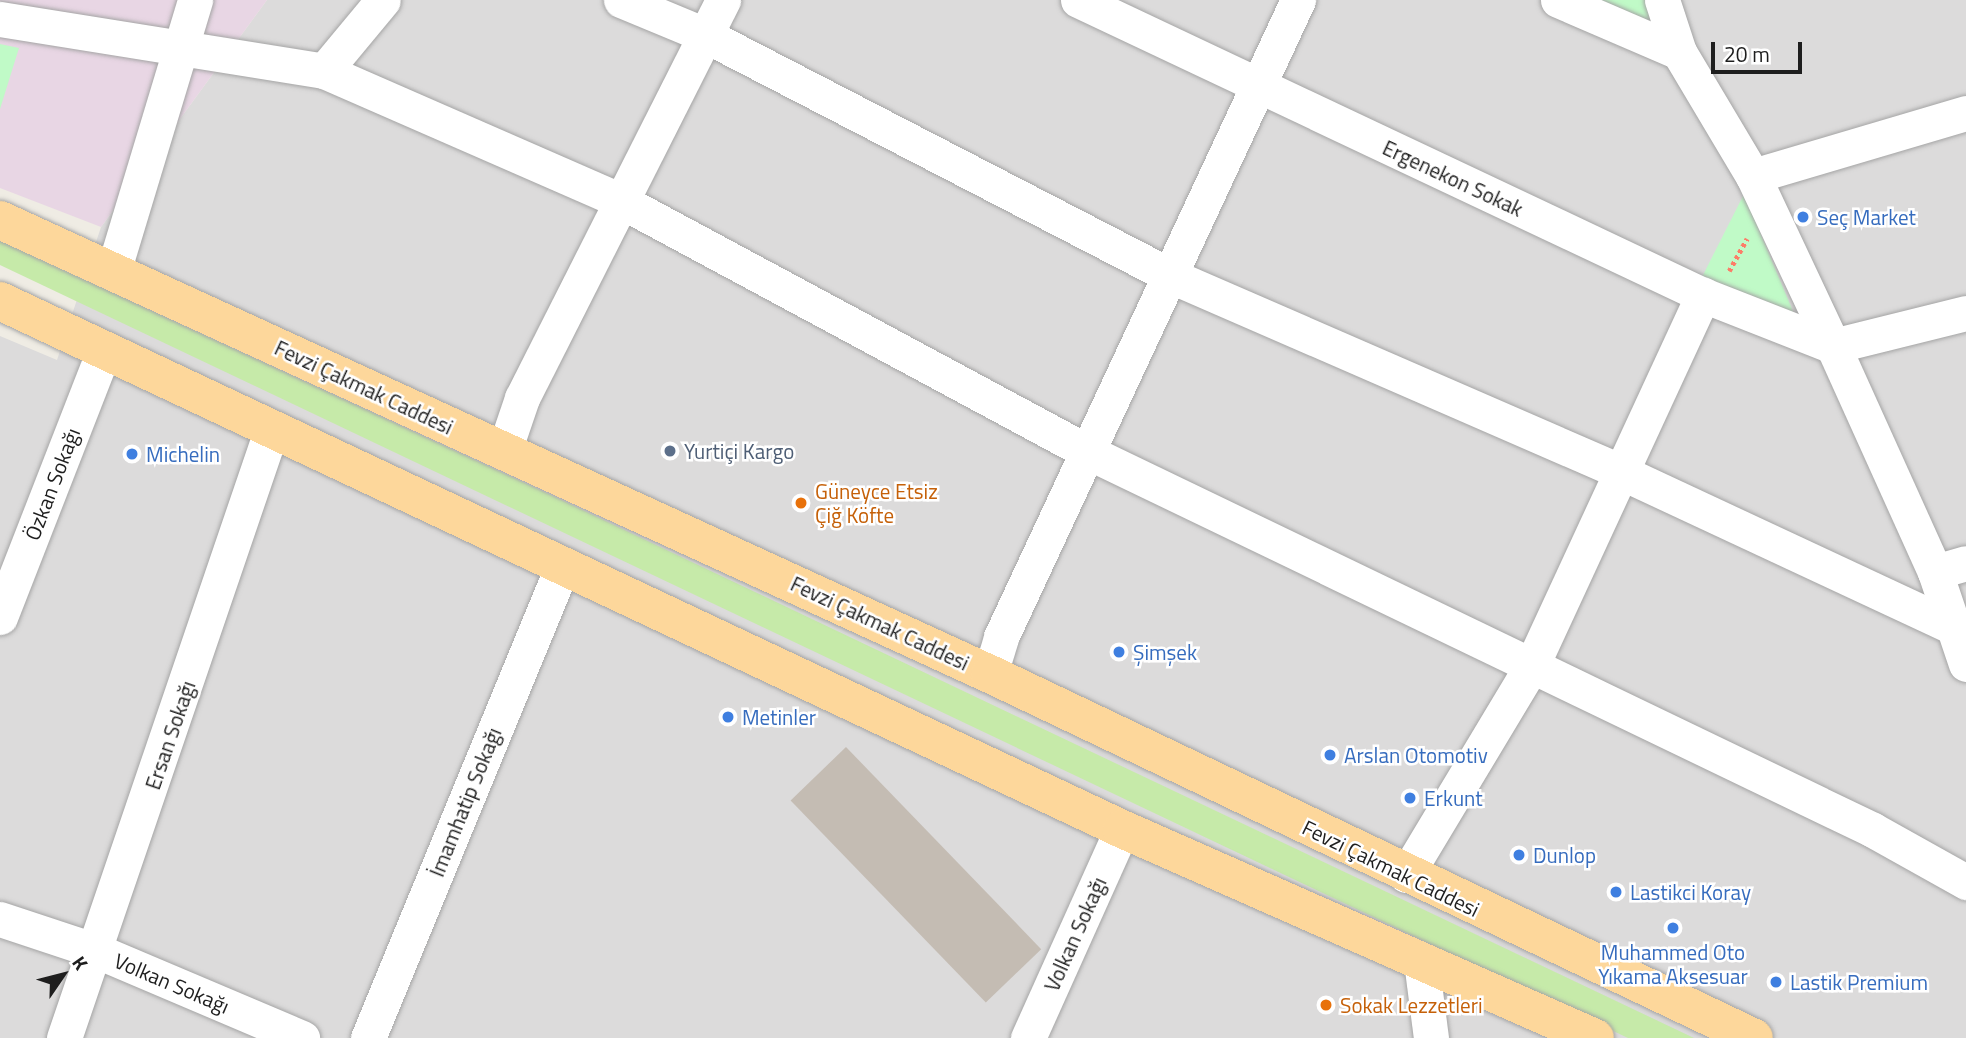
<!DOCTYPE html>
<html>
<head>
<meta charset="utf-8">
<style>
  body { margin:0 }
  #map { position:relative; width:1966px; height:1038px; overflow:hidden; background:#efece4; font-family:"Titillium Web",sans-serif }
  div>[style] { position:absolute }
  .residential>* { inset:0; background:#dcdbdb }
  .industrial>* { inset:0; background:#e8d6e4 }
  .grass>* { inset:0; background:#c6eaa9 }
  .park>* { inset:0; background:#c0fac7 }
  .building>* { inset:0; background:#c4bcb3; transform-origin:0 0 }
  .path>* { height:4.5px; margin-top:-2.25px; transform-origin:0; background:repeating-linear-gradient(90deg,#fc7d68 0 3.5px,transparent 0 7px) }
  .roads { filter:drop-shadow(0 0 2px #a5a5a5) drop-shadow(0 0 2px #a5a5a5) }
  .minor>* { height:35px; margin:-17.5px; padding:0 17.5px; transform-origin:17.5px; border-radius:17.5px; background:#fff }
  .major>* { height:38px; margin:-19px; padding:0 19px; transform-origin:19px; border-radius:19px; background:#fdd79b }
  .dots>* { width:19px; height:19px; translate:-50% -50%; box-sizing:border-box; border:4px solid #fff; border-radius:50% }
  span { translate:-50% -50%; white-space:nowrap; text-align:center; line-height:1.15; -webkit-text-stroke:5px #fff; paint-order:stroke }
  .street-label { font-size:21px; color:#1e1e1e }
  .shop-label { font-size:21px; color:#366cbe }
  .left { translate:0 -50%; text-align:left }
  .service-label { font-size:21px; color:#4e5e75 }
  .food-label { font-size:21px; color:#c56008 }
  .north { position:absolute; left:28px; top:940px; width:70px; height:70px; -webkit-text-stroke:5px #fff; paint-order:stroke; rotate:55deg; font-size:19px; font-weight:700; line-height:28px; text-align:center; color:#1e1e1e }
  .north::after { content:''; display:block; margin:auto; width:24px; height:32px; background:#1e1e1e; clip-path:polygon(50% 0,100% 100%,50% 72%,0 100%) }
  .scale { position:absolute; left:1711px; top:42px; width:91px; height:32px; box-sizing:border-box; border:4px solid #1e1e1e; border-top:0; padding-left:9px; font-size:21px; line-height:24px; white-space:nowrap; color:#1e1e1e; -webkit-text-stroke:5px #fff; paint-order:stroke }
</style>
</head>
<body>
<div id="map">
  <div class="residential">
    <i style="clip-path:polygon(267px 0,1966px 0,1966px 1038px,0 1038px,0 336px,57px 360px,101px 227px)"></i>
  </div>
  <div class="industrial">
    <i style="clip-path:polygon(0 0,267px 0,101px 227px,0 188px)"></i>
  </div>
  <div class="grass">
    <i style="clip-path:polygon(0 241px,553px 496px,1694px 1038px,1628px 1038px,0 265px)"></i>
  </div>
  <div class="park">
    <i style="clip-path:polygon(1571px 0,1648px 0,1660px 35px)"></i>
    <i style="clip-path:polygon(0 44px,19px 48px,0 109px)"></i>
    <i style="clip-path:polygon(1744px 194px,1800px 328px,1699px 283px)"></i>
  </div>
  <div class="building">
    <i style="left:846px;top:747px;width:281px;height:77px;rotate:46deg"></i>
  </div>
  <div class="path">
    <i style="left:1729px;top:271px;width:37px;rotate:-61deg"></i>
  </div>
  <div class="roads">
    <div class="minor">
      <i style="left:621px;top:0;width:91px;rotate:22.6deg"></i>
      <i style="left:705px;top:35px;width:525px;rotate:27.35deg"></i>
      <i style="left:1171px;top:276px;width:493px;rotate:23.5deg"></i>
      <i style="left:1623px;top:473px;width:366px;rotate:25deg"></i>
      <i style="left:1078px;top:0;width:691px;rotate:25.27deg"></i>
      <i style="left:1703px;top:295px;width:140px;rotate:21.4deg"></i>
      <i style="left:1833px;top:346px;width:137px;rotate:-13.9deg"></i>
      <i style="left:1558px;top:0;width:132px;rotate:23.3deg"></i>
      <i style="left:1662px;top:0;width:55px;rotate:71.9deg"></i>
      <i style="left:1679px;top:52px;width:144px;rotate:59.2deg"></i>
      <i style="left:1753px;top:176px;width:188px;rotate:64.8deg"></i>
      <i style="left:1833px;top:346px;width:248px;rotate:65.7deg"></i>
      <i style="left:1935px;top:572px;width:97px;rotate:71.4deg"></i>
      <i style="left:0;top:19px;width:328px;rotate:9.1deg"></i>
      <i style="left:324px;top:71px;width:324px;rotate:23.6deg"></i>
      <i style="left:621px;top:201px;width:530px;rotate:28.26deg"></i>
      <i style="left:1088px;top:452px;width:871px;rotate:25.71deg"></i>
      <i style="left:1873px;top:830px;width:107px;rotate:29.2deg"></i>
      <i style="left:324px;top:71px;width:92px;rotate:-50.3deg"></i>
      <i style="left:1753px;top:176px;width:222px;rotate:-16.5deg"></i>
      <i style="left:113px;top:272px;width:284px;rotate:-73.2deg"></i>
      <i style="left:504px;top:451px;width:56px;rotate:-71.2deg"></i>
      <i style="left:522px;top:398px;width:446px;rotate:-63.2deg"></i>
      <i style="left:1935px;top:572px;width:32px;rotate:-16deg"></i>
      <i style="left:0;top:617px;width:287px;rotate:-68.7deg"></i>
      <i style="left:990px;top:674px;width:39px;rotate:-73deg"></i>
      <i style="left:1001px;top:637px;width:703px;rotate:-65deg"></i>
      <i style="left:1406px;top:875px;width:245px;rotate:-59deg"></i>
      <i style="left:1532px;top:665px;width:408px;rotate:-65.2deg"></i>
      <i style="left:0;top:919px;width:102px;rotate:18.3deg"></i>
      <i style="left:97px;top:951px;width:223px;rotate:23deg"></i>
      <i style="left:1421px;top:961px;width:78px;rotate:82.6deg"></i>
      <i style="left:64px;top:1038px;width:641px;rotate:-71.17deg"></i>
      <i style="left:368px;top:1038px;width:512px;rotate:-67.6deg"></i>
      <i style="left:1028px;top:1038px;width:229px;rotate:-65.8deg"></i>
    </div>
    <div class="major">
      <i style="left:0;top:220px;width:1089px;rotate:24.64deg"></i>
      <i style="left:990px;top:674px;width:846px;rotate:25.47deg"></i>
      <i style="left:0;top:301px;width:1240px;rotate:25.2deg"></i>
      <i style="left:1122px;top:829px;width:517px;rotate:23.84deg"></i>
    </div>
  </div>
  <div class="dots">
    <i style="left:1803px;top:217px;background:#3f7fe0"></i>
    <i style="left:670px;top:451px;background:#5c6f8a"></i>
    <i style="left:132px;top:454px;background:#3f7fe0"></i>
    <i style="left:801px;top:503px;background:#e8710a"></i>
    <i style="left:1119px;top:652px;background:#3f7fe0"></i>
    <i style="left:728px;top:717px;background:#3f7fe0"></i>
    <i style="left:1330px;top:755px;background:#3f7fe0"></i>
    <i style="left:1410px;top:798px;background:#3f7fe0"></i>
    <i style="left:1519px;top:855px;background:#3f7fe0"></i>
    <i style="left:1616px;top:892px;background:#3f7fe0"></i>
    <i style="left:1673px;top:928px;background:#3f7fe0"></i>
    <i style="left:1776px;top:982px;background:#3f7fe0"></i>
    <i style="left:1326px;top:1005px;background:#e8710a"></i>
  </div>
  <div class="street-label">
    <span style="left:1453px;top:178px;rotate:25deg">Ergenekon Sokak</span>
    <span style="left:364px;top:387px;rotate:25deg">Fevzi Çakmak Caddesi</span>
    <span style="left:52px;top:484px;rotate:-69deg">Özkan Sokağı</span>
    <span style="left:880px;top:623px;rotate:25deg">Fevzi Çakmak Caddesi</span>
    <span style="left:170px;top:735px;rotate:-71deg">Ersan Sokağı</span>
    <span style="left:465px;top:802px;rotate:-68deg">İmamhatip Sokağı</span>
    <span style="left:1391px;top:868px;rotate:26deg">Fevzi Çakmak Caddesi</span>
    <span style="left:1075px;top:934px;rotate:-66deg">Volkan Sokağı</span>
    <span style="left:172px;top:983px;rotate:23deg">Volkan Sokağı</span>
  </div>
  <div class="shop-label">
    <span class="left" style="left:1817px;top:217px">Seç Market</span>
    <span class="left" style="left:146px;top:454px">Michelin</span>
    <span class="left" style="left:1133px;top:652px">Şimşek</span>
    <span class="left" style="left:742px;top:717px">Metinler</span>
    <span class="left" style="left:1344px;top:755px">Arslan Otomotiv</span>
    <span class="left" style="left:1424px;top:798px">Erkunt</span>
    <span class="left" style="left:1533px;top:855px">Dunlop</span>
    <span class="left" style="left:1630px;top:892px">Lastikci Koray</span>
    <span style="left:1673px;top:964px">Muhammed Oto<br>Yıkama Aksesuar</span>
    <span class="left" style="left:1790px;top:982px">Lastik Premium</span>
  </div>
  <div class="service-label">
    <span class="left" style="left:684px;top:451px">Yurtiçi Kargo</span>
  </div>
  <div class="food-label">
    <span class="left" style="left:815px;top:503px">Güneyce Etsiz<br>Çiğ Köfte</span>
    <span class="left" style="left:1340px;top:1005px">Sokak Lezzetleri</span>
  </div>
  <div class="north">K</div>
  <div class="scale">20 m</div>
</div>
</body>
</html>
